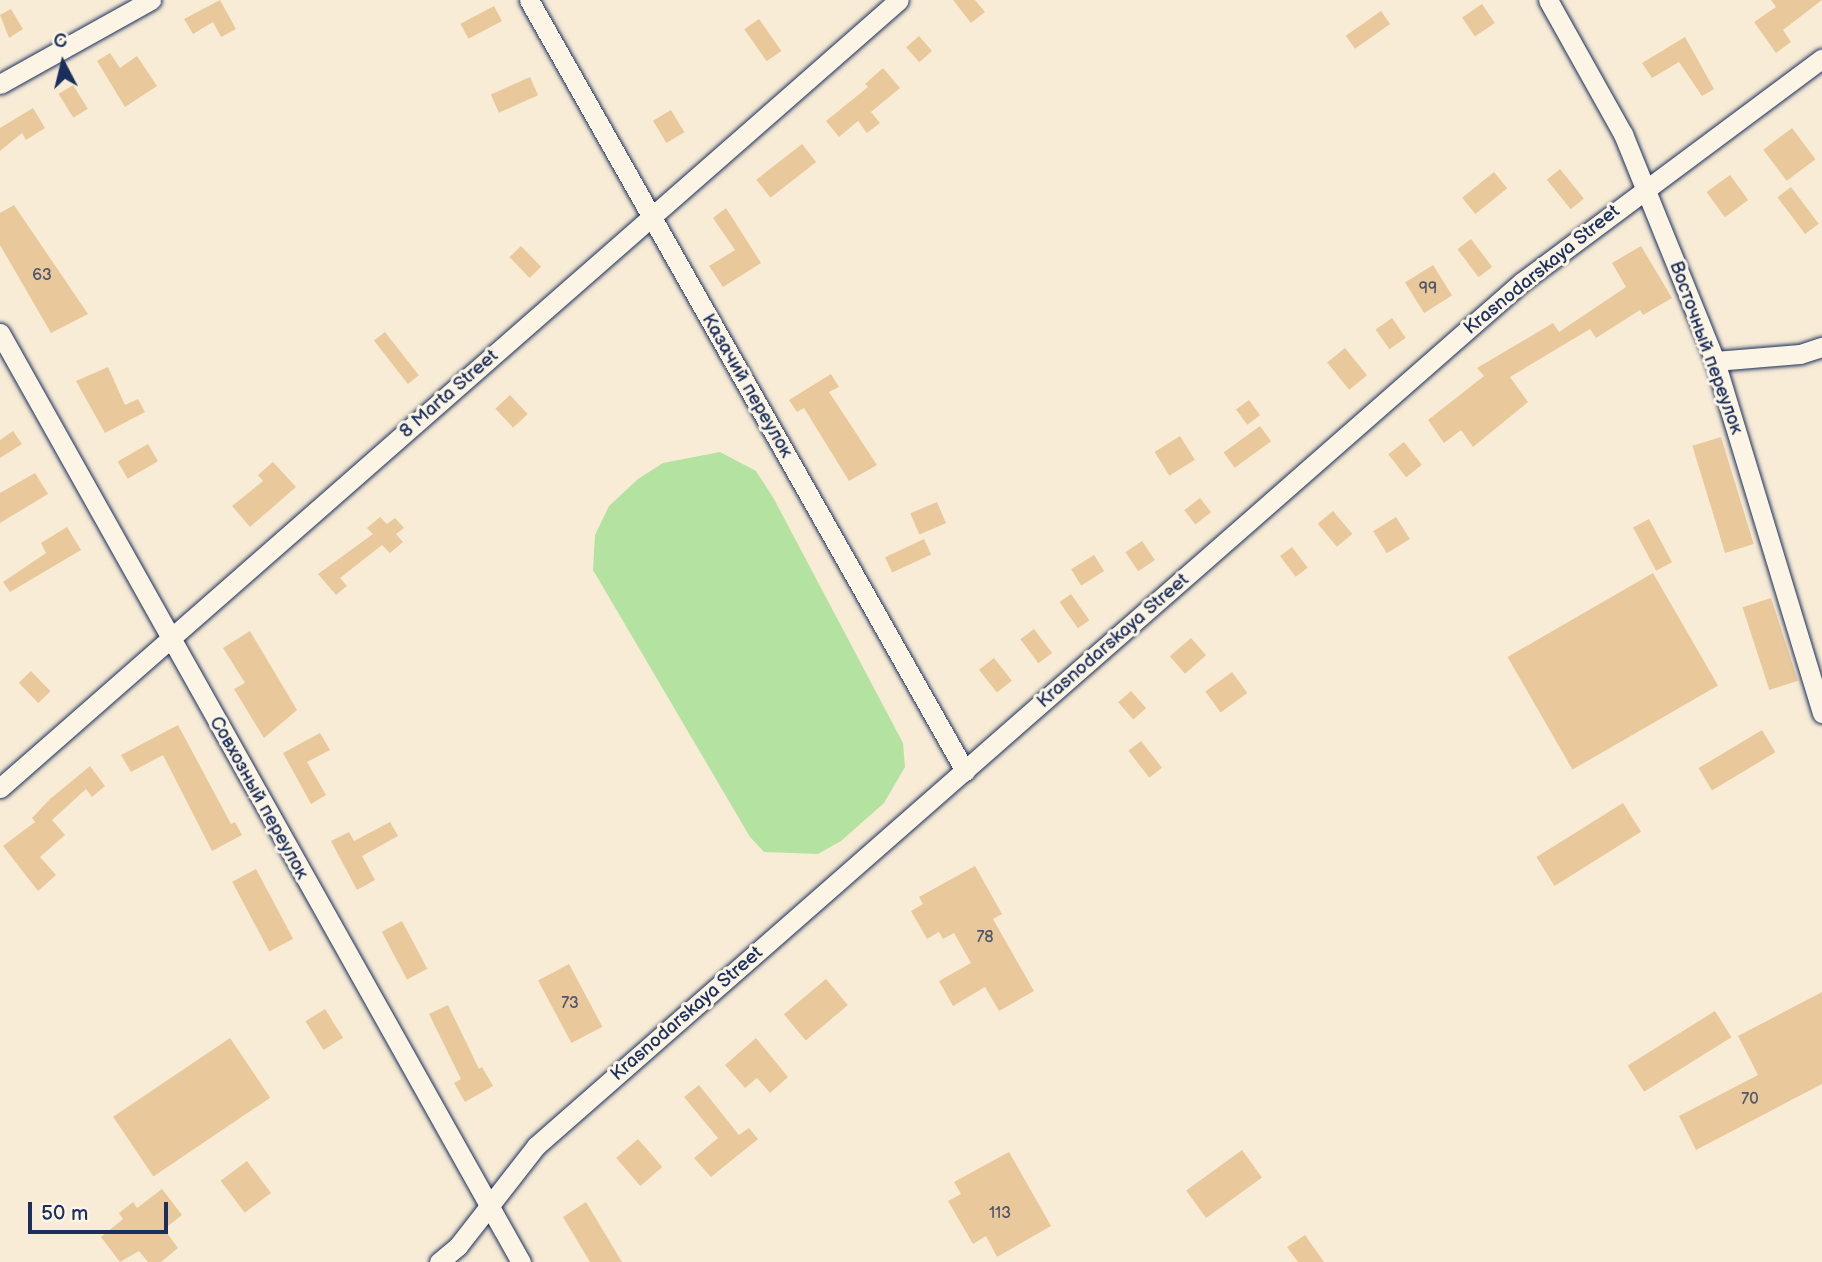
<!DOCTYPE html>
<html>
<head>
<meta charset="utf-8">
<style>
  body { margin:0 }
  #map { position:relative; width:1822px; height:1262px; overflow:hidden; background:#f8ecd6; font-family:"Balsamiq Sans",sans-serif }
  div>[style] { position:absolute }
  .green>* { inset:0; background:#b4e2a1 }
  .building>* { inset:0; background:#e9c99b; transform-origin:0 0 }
  .roads { filter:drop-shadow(0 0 2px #1b2f5e) drop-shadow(0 0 2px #1b2f5e) }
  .minor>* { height:19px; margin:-9.5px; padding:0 9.5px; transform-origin:9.5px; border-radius:9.5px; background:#fcf5e5 }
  span { translate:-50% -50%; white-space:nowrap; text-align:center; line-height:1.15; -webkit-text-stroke:6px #fcf5e5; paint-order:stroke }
  .number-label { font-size:16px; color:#4e566d }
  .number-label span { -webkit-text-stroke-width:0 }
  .street-label { font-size:19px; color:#1b2f5e }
  .north { position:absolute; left:28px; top:28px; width:70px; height:70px; -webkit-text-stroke:5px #fcf5e5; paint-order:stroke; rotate:353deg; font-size:19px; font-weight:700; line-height:28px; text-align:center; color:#1b2f5e }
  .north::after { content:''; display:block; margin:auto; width:24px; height:32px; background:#1b2f5e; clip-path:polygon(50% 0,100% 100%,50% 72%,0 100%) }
  .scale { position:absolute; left:28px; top:1202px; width:140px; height:32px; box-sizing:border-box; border:4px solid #1b2f5e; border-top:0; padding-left:9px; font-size:21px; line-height:24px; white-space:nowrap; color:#1b2f5e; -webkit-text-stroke:5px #fcf5e5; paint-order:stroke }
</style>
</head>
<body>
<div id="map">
  <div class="green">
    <i style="clip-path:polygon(720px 452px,756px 471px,774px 499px,903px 743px,905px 767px,884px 803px,841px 841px,818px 854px,764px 852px,750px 837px,593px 570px,595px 535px,609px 506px,638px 479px,663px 463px)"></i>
  </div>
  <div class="building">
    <i style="clip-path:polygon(220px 0,236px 29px,221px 37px,213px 22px,193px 34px,184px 19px)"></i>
    <i style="clip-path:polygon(953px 0,975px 0,985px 12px,971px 23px)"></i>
    <i style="clip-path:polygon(1771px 0,1822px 0,1783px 30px,1791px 42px,1776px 53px,1754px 22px,1776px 7px)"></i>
    <i style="left:1482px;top:4px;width:23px;height:24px;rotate:56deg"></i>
    <i style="left:494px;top:6px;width:17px;height:38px;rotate:62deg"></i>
    <i style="clip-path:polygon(11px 9px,23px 29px,9px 38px,0 15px)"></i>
    <i style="left:1381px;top:11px;width:16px;height:43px;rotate:55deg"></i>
    <i style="left:759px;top:19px;width:39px;height:18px;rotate:55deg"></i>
    <i style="left:919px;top:36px;width:20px;height:17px;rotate:49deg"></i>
    <i style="clip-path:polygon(1685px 37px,1714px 89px,1702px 96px,1679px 62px,1652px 78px,1642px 63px)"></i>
    <i style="clip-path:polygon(110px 53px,120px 68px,137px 56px,157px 86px,125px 107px,97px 61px)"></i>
    <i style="clip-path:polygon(883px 68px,900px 88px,871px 112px,880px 123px,867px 133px,858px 121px,839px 137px,826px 121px,868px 87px,865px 84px)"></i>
    <i style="left:530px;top:77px;width:20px;height:43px;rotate:66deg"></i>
    <i style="left:73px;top:85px;width:28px;height:17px;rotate:58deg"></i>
    <i style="clip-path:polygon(33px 108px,45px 128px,26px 140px,22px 133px,0 151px,0 128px)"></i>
    <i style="left:671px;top:110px;width:26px;height:21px;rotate:59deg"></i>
    <i style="left:1792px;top:128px;width:39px;height:36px;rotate:53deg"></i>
    <i style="left:802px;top:144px;width:23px;height:58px;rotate:52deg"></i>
    <i style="left:1560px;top:169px;width:38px;height:17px;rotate:51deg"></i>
    <i style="left:1494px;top:172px;width:21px;height:41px;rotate:51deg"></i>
    <i style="left:1730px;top:175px;width:31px;height:29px;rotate:54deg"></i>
    <i style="left:1791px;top:187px;width:46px;height:17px;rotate:53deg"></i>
    <i style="clip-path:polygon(14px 205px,88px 314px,51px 333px,0 245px,0 213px)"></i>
    <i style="clip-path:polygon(726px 208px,761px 263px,723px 287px,709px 266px,735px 250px,713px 218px)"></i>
    <i style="left:1471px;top:239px;width:35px;height:17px;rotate:53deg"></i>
    <i style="left:521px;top:246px;width:29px;height:16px;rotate:46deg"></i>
    <i style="clip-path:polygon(1641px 246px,1672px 298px,1643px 315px,1640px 310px,1596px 338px,1590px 329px,1510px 377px,1528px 402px,1473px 447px,1461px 430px,1444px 443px,1428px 420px,1484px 376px,1477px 368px,1553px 323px,1559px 332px,1626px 287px,1612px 263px)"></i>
    <i style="left:1433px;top:265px;width:36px;height:33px;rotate:58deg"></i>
    <i style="left:1392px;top:318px;width:24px;height:20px;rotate:55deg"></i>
    <i style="left:385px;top:332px;width:55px;height:14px;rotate:52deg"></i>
    <i style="left:1345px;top:348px;width:35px;height:23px;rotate:51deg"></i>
    <i style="clip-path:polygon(108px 367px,125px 405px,138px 399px,145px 412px,105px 433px,76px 381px)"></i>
    <i style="clip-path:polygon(831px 374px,839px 387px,829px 392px,877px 465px,849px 481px,804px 408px,797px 412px,789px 400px)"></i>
    <i style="left:510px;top:395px;width:26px;height:20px;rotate:47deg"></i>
    <i style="left:1249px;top:400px;width:19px;height:16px;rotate:54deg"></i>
    <i style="left:1260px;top:426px;width:19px;height:45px;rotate:54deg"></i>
    <i style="clip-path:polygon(13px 431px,22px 444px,0 458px,0 440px)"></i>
    <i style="left:1180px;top:436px;width:28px;height:30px;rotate:58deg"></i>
    <i style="left:1721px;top:437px;width:112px;height:30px;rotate:73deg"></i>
    <i style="left:1404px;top:442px;width:29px;height:20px;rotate:52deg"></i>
    <i style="left:148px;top:444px;width:20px;height:35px;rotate:60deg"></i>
    <i style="clip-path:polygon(273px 462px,296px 487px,250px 527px,232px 506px,263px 481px,258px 475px)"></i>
    <i style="clip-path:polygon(35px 473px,48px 494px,0 523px,0 493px)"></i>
    <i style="left:1200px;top:498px;width:18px;height:20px;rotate:52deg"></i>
    <i style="left:937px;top:502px;width:23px;height:29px;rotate:67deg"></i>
    <i style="left:1333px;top:511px;width:30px;height:20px;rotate:50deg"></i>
    <i style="clip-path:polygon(380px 517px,387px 524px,395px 518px,404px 528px,396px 534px,403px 542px,390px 553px,382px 545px,340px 578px,347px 586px,336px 595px,318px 574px,373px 534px,367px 528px)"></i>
    <i style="left:1396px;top:517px;width:26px;height:27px;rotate:58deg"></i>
    <i style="left:1649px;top:519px;width:49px;height:18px;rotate:62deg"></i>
    <i style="clip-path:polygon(67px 527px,81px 550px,10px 592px,3px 582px,46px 553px,41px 543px)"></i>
    <i style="left:924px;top:539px;width:17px;height:43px;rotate:65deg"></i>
    <i style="left:1142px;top:541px;width:23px;height:20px;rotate:56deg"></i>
    <i style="left:1292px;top:547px;width:26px;height:15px;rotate:53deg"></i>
    <i style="left:1094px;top:555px;width:19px;height:27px;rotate:58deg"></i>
    <i style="left:1653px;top:573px;width:130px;height:168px;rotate:60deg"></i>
    <i style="left:1071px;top:594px;width:32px;height:14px;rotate:55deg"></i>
    <i style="left:1771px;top:598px;width:87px;height:30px;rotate:72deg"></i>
    <i style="left:1034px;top:629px;width:30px;height:17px;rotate:53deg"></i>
    <i style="clip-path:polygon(250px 631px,297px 710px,264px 738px,234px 689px,245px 683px,223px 648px)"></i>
    <i style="left:1191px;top:638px;width:23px;height:28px;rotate:49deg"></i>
    <i style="left:994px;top:658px;width:29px;height:19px;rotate:52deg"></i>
    <i style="left:31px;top:671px;width:28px;height:17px;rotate:46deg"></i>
    <i style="left:1232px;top:672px;width:26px;height:33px;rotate:54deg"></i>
    <i style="left:1131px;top:691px;width:23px;height:17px;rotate:49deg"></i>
    <i style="clip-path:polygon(178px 725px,231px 824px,235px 822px,242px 835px,212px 851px,163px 755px,131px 772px,121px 755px)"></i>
    <i style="left:1762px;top:730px;width:26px;height:74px;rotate:59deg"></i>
    <i style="clip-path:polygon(320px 733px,330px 750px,307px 762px,326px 795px,311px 804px,283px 753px)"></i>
    <i style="left:1141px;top:741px;width:34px;height:16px;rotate:52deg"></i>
    <i style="clip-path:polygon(90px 766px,105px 786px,92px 797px,86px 789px,52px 820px,65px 835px,40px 857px,56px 875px,38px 891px,3px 846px,35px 822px,32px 818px,50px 799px)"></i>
    <i style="left:1623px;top:803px;width:34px;height:102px;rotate:58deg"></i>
    <i style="clip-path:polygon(390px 822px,398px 836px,362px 856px,375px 880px,357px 890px,331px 841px,349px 832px,354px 841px)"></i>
    <i style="clip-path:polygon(975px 866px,1002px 914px,993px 919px,1034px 991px,999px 1011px,985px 987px,953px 1006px,939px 981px,971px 963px,954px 933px,943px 939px,939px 932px,927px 939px,911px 911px,923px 904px,919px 897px)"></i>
    <i style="left:256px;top:869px;width:79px;height:27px;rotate:62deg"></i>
    <i style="left:402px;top:921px;width:54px;height:23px;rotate:62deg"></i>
    <i style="left:569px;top:964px;width:71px;height:35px;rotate:62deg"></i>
    <i style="left:826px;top:979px;width:34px;height:55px;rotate:50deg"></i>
    <i style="clip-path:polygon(1822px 992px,1822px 1084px,1696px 1150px,1679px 1116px,1758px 1075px,1738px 1036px)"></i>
    <i style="clip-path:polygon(448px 1005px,479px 1069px,482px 1067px,493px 1086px,465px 1102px,454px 1083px,461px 1079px,429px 1014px)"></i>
    <i style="left:325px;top:1009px;width:34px;height:23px;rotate:58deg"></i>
    <i style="left:1715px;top:1011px;width:31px;height:103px;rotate:58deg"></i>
    <i style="left:230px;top:1038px;width:72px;height:141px;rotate:56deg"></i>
    <i style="clip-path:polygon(756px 1038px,788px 1077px,770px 1093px,757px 1078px,745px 1088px,725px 1065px)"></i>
    <i style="clip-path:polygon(699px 1085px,739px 1135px,749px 1128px,758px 1139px,711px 1177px,694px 1158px,718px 1138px,684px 1097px)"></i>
    <i style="left:638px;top:1139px;width:37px;height:29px;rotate:49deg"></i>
    <i style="left:1242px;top:1150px;width:34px;height:69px;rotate:54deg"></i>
    <i style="clip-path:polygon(1009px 1152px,1051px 1226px,997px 1257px,986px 1236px,973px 1244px,948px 1201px,961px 1194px,954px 1182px)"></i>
    <i style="left:247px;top:1161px;width:40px;height:33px;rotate:53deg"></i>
    <i style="clip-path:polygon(162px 1189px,182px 1215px,164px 1229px,178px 1248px,161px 1262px,148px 1262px,139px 1251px,120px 1262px,101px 1237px,123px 1219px,119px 1213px,133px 1202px,137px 1208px)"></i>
    <i style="clip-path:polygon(586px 1202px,622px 1262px,590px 1262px,563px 1217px)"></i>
    <i style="clip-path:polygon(1305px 1235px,1324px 1262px,1298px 1262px,1287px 1247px)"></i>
  </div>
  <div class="roads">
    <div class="minor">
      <i style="left:529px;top:0;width:886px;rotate:60.51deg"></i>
      <i style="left:1548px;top:0;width:154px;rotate:60.8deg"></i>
      <i style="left:1623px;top:134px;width:245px;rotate:67.9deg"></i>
      <i style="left:1715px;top:361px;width:368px;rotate:73.1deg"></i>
      <i style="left:0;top:84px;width:173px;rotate:-29.1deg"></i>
      <i style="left:0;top:333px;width:1065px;rotate:60.72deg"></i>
      <i style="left:1715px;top:361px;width:85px;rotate:-4.7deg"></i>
      <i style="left:1800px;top:354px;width:23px;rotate:-18deg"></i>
      <i style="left:0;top:788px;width:1195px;rotate:-41.24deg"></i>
      <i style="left:439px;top:1262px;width:25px;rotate:-40deg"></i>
      <i style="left:458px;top:1246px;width:127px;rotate:-52deg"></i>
      <i style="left:536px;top:1146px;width:1311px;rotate:-41.23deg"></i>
      <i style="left:1522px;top:282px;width:374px;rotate:-36.7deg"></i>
    </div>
  </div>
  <div class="number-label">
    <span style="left:42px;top:276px">63</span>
    <span style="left:1428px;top:289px">99</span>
    <span style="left:985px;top:938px">78</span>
    <span style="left:570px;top:1004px">73</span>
    <span style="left:1750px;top:1100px">70</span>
    <span style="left:1000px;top:1214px">113</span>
  </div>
  <div class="street-label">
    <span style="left:1542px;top:270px;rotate:-39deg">Krasnodarskaya Street</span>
    <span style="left:1706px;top:348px;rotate:70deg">Восточный переулок</span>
    <span style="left:747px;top:386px;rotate:60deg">Казачий переулок</span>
    <span style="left:449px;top:394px;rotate:-41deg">8 Marta Street</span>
    <span style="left:1113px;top:641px;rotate:-41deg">Krasnodarskaya Street</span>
    <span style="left:259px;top:798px;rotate:61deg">Совхозный переулок</span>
    <span style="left:687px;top:1014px;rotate:-41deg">Krasnodarskaya Street</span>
  </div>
  <div class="north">С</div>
  <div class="scale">50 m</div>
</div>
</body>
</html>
